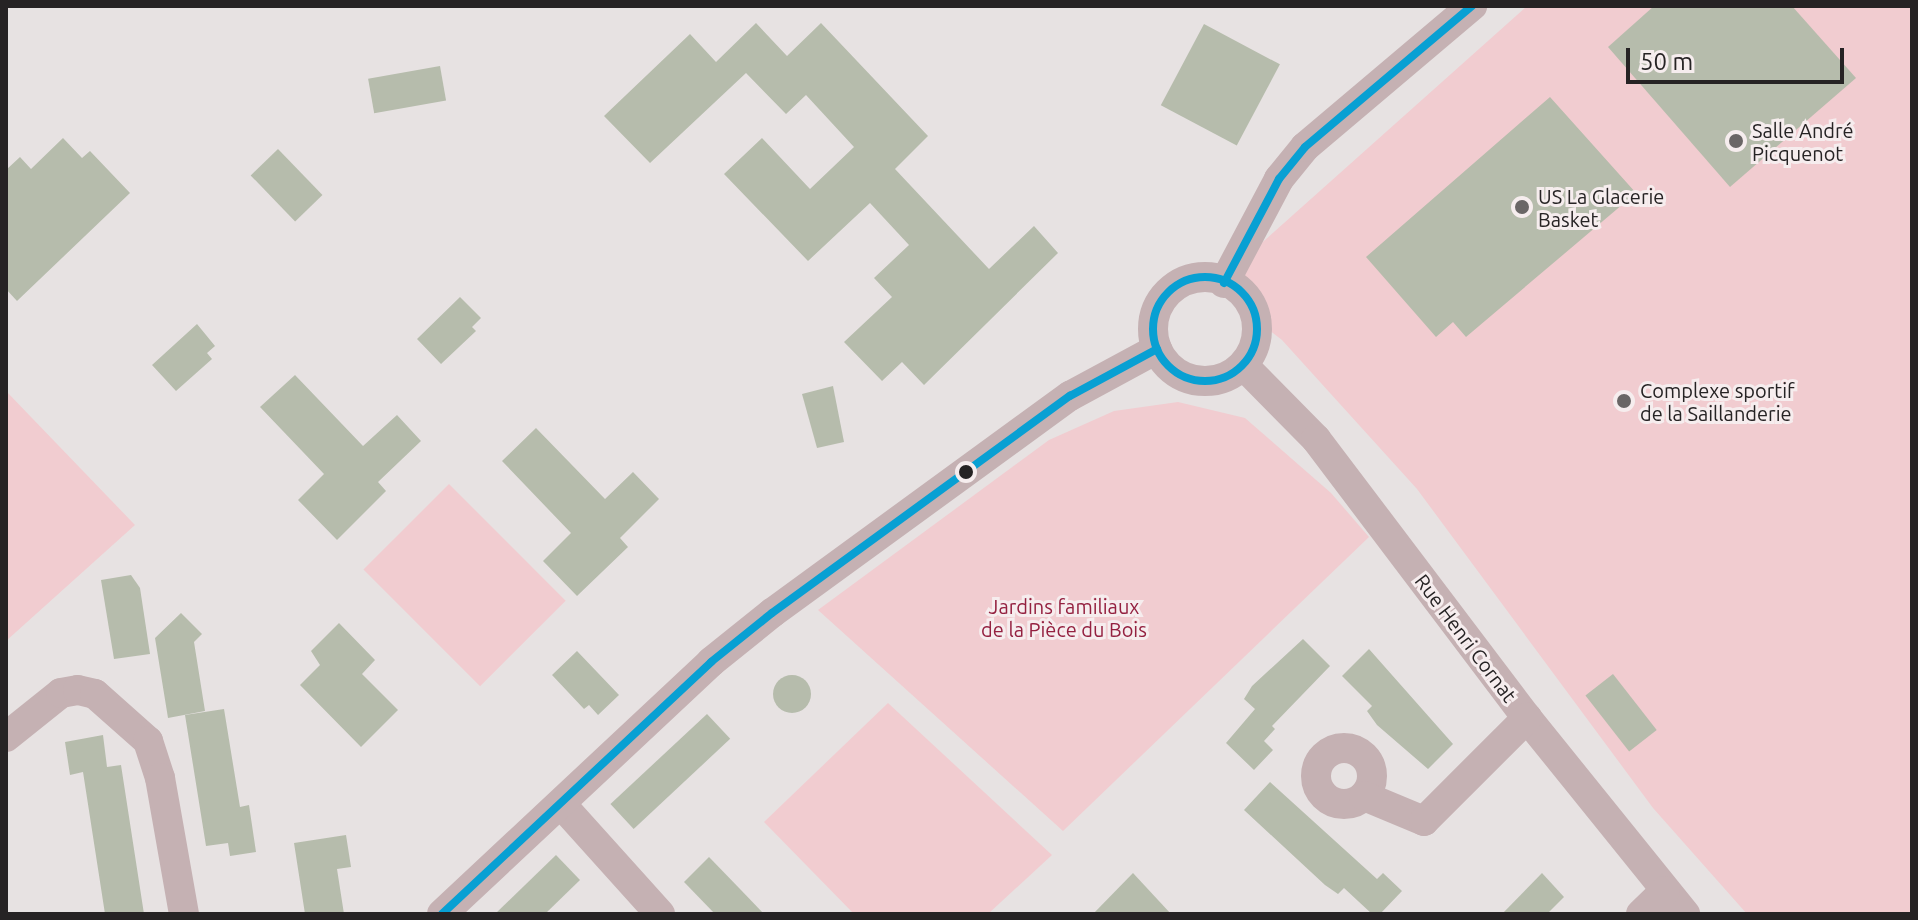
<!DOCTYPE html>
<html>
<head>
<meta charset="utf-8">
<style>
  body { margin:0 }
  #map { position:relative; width:1918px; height:920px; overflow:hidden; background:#e7e2e2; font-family:Ubuntu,sans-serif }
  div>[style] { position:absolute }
  .green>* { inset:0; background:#f1ccd0; transform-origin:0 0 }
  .building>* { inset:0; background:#b6bcac; transform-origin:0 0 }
  .round { border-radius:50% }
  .street>* { height:30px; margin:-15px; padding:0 15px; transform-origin:15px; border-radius:15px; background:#c5b1b3 }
  .street>.ring { margin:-15px; padding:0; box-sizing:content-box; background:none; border:30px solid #c5b1b3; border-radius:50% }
  .bus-1>* { height:8px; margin:-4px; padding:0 4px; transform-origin:4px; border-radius:4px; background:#08a0d3 }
  .bus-1>.ring { margin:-4px; padding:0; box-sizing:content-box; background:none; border:8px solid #08a0d3; border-radius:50% }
  .dots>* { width:22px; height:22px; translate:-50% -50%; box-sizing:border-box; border:4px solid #f6edee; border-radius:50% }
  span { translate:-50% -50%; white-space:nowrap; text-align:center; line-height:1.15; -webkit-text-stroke:6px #f6edee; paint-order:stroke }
  .poi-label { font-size:20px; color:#262324 }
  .left { translate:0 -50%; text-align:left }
  .park-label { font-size:20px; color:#942140 }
  .street-label { font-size:20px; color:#262324 }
  .frame { position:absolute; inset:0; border:8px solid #262324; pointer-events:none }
  .scale { position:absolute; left:1626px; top:48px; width:218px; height:36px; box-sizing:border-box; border:4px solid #262324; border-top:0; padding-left:10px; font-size:24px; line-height:28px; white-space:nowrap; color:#262324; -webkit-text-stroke:6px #f6edee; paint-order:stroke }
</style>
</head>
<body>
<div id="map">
  <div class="green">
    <i style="clip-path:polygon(1527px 6px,1912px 6px,1912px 914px,1747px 914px,1653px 808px,1417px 489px,1282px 340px,1247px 313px,1237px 293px,1234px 277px,1256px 248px)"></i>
    <i style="clip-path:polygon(6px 391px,135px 525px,6px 641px)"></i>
    <i style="clip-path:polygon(1178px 402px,1245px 418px,1331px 493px,1369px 537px,1063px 831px,818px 610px,1049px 440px,1114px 411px)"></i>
    <i style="left:449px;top:484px;width:165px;height:121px;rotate:45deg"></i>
    <i style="clip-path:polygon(888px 703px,1052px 855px,988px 914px,854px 914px,764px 822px)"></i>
  </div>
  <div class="building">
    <i style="clip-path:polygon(1654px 6px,1792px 6px,1856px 78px,1730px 187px,1608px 47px)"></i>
    <i style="clip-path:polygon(756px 23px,787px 56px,821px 23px,928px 136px,895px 169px,989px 269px,1034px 226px,1058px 253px,924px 385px,902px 362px,882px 381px,844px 342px,892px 297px,874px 278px,909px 245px,870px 203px,808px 261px,724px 174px,762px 138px,810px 189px,854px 147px,806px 95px,786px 114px,746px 73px,650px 163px,604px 116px,690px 34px,716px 62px)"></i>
    <i style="left:1204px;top:24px;width:86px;height:92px;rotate:28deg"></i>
    <i style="left:440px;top:66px;width:35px;height:73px;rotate:80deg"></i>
    <i style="clip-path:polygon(1550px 97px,1636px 193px,1466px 337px,1453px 322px,1436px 337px,1366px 257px)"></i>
    <i style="clip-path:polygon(63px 138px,82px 158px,90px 151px,130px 193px,17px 301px,6px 289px,6px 170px,20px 157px,31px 169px)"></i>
    <i style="left:278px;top:149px;width:64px;height:38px;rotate:46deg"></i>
    <i style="clip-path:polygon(460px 297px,481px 318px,472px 327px,476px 331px,441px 364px,417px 339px)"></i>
    <i style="clip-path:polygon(197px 324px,215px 346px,207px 353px,212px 359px,176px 391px,152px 365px)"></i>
    <i style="clip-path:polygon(295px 375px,363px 446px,397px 415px,421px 441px,378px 482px,386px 491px,337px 540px,298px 500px,324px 474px,260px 407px)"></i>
    <i style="clip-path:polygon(833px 386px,844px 442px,817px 448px,802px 394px)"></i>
    <i style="clip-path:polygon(536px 428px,605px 499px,633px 472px,659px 499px,620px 538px,628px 547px,577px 596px,543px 561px,571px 533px,502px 461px)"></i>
    <i style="clip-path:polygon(131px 575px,140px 588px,150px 654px,114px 659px,101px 580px)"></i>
    <i style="clip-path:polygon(181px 613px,202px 634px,194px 642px,205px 711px,168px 718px,155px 638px)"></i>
    <i style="clip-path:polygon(339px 623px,375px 660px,362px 674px,398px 710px,361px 747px,300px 685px,320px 665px,311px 651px)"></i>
    <i style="clip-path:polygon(1303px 639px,1330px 666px,1272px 726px,1275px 729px,1264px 741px,1273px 750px,1254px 770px,1226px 743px,1255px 709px,1244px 699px,1252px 686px)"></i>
    <i style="clip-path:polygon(1369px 649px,1453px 744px,1428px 769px,1377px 725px,1367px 711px,1372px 706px,1342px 676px)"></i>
    <i style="clip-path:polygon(577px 651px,619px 695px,598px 715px,589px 705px,584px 709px,552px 675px)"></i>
    <i style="left:1613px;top:674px;width:71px;height:35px;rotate:52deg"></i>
    <i class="round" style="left:773px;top:675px;width:38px;height:38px"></i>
    <i style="clip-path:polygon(224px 709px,240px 807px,249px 805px,256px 852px,230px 856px,228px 843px,206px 846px,185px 715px)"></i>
    <i style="left:707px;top:714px;width:34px;height:132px;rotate:47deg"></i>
    <i style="clip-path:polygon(103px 735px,107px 767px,121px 765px,144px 914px,105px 914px,83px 772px,70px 775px,65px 742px)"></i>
    <i style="clip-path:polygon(1270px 782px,1377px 879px,1383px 873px,1402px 891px,1380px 914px,1372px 914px,1344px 888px,1338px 894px,1325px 885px,1244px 810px)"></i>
    <i style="clip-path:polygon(346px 835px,351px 867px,337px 869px,344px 914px,305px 914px,294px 843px)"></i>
    <i style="clip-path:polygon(556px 855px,580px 880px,545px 914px,495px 914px)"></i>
    <i style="clip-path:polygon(709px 857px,740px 889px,764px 914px,715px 914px,684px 882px)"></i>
    <i style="clip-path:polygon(1133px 873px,1171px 914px,1093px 914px)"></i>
    <i style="clip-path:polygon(1542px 873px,1564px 897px,1547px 914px,1502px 914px)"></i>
  </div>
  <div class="street">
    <i class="ring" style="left:1153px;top:277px;width:74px;height:74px"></i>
    <i style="left:1224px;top:283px;width:118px;rotate:-62.1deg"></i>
    <i style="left:1279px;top:179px;width:41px;rotate:-50.9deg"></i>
    <i style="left:1305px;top:147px;width:219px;rotate:-40.2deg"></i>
    <i style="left:1243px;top:365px;width:104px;rotate:45.4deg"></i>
    <i style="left:1316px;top:439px;width:350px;rotate:52.9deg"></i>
    <i style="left:1527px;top:718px;width:252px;rotate:51.1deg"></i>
    <i style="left:6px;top:737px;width:70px;rotate:-38.7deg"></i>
    <i style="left:61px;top:693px;width:17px;rotate:-10deg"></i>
    <i style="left:78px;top:690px;width:17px;rotate:13deg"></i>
    <i style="left:95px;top:694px;width:71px;rotate:41.6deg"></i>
    <i style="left:148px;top:741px;width:39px;rotate:72deg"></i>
    <i style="left:160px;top:778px;width:138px;rotate:80deg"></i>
    <i class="ring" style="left:1316px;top:748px;width:26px;height:26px"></i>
    <i style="left:1364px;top:796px;width:65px;rotate:22.6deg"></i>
    <i style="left:1424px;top:821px;width:146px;rotate:-45deg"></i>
    <i style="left:561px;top:804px;width:148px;rotate:48deg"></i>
    <i style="left:442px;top:914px;width:369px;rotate:-43.1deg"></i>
    <i style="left:711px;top:662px;width:78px;rotate:-38.8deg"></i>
    <i style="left:772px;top:613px;width:369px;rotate:-36.1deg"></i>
    <i style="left:1070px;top:396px;width:99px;rotate:-28.4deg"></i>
    <i style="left:1641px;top:914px;width:33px;rotate:-44deg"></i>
  </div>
  <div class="bus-1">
    <i class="ring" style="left:1153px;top:277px;width:96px;height:96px"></i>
    <i style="left:1224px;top:283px;width:118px;rotate:-62.1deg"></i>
    <i style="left:1279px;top:179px;width:41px;rotate:-50.9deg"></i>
    <i style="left:1305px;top:147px;width:219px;rotate:-40.2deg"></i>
    <i style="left:442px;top:914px;width:369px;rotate:-43.1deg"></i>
    <i style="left:711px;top:662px;width:78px;rotate:-38.8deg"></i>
    <i style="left:772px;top:613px;width:369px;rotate:-36.1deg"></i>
    <i style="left:1070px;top:396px;width:99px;rotate:-28.4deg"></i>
  </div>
  <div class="dots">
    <i style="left:1736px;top:141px;background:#6a6666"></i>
    <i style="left:1522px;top:207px;background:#6a6666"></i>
    <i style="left:1624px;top:401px;background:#6a6666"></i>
    <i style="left:966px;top:472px;background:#262324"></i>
  </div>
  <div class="poi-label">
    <span class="left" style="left:1752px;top:142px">Salle André<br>Picquenot</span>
    <span class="left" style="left:1538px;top:208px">US La Glacerie<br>Basket</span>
    <span class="left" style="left:1640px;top:402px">Complexe sportif<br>de la Saillanderie</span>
  </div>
  <div class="park-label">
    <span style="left:1064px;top:618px">Jardins familiaux<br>de la Pièce du Bois</span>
  </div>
  <div class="street-label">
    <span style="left:1466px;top:638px;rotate:53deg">Rue Henri Cornat</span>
  </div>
  <div class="frame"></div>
  <div class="scale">50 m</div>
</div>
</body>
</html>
